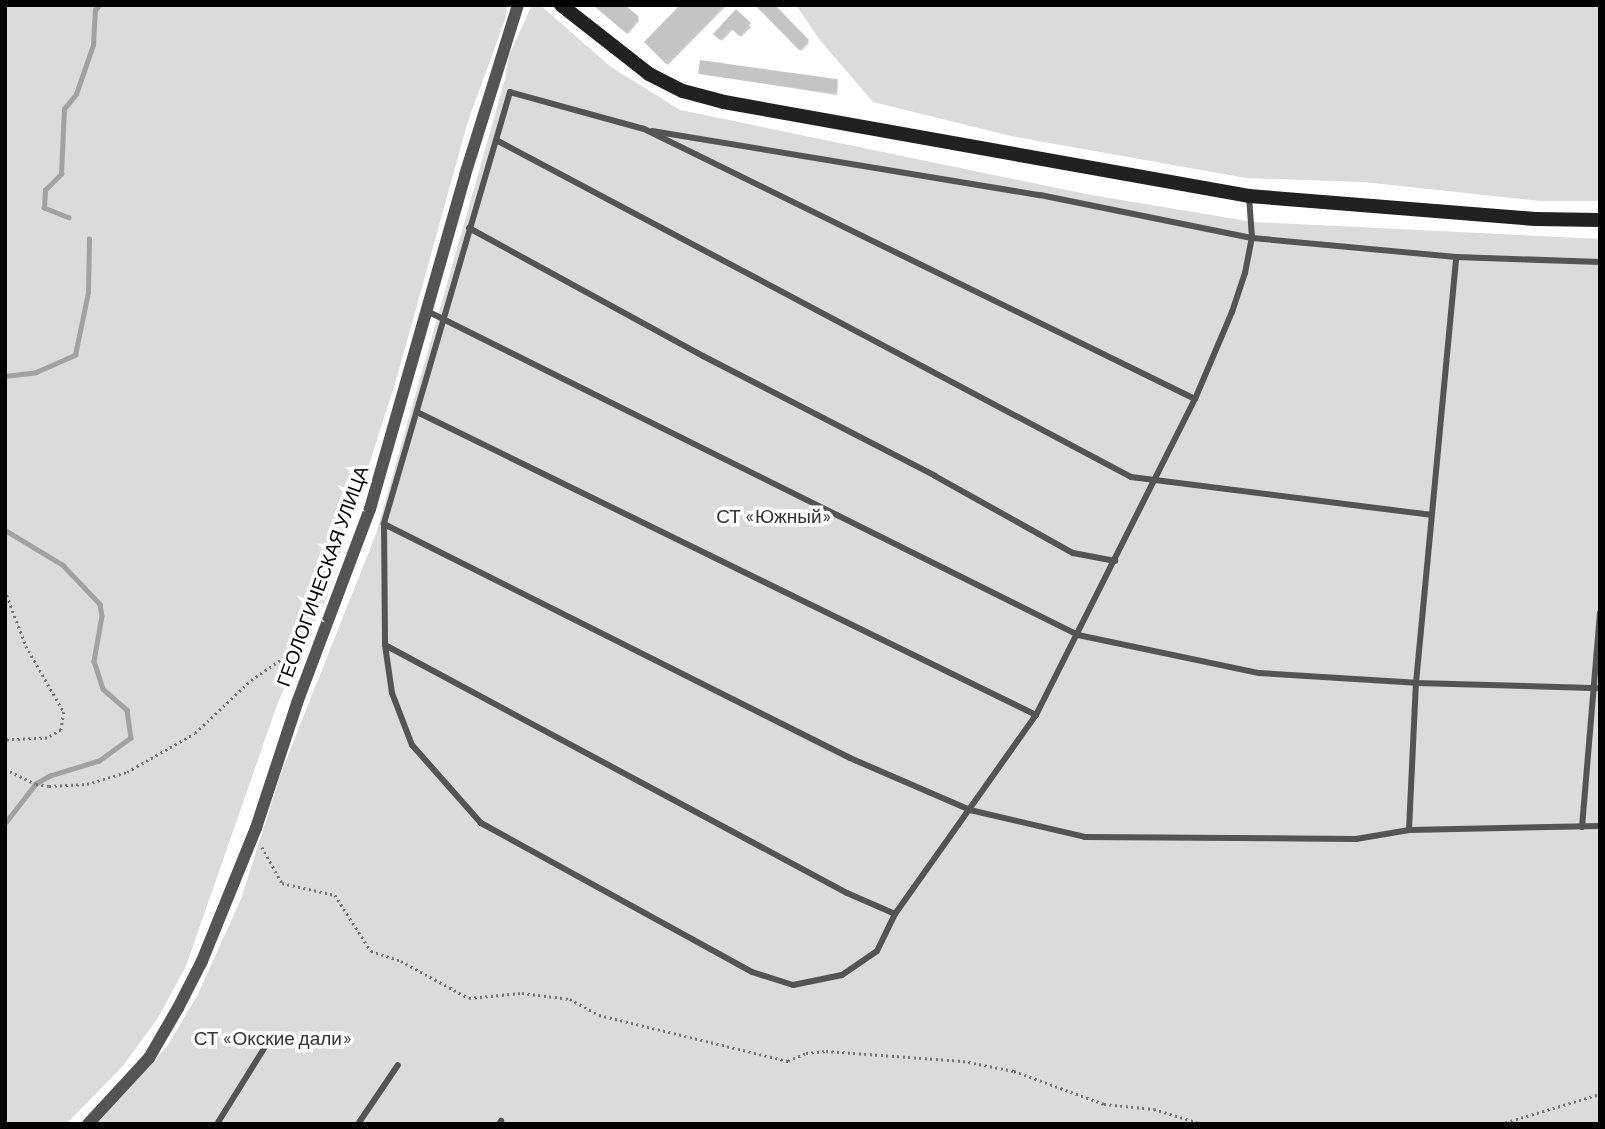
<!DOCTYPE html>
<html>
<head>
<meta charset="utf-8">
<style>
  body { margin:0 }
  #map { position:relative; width:1605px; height:1129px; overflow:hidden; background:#fff; font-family:Barlow,sans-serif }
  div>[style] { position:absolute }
  .green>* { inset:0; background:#dbdbdb }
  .shadow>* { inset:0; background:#0003 }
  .stream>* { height:4.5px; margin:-2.25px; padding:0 2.25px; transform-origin:2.25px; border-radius:2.25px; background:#a2a2a2 }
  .building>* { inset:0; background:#c4c4c4; transform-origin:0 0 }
  .path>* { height:2.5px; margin-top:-1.25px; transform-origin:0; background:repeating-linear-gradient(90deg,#767676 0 2px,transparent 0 5.5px) }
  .lane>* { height:6px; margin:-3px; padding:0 3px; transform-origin:3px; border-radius:3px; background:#545454 }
  .street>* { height:12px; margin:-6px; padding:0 6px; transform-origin:6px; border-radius:6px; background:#545454 }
  .secondary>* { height:14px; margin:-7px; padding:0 7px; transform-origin:7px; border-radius:7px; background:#212121 }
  span { translate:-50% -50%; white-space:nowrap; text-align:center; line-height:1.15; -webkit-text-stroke:7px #fff; paint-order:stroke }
  .park-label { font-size:19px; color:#323232 }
  .street-label { font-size:19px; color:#000 }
  .frame { position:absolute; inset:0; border:7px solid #000; pointer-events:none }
</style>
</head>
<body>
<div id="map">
  <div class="green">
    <i style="clip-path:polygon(5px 5px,507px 5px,506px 17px,468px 121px,397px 377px,326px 599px,278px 702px,186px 966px,158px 1018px,122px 1067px,66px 1124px,5px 1124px)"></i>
    <i style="clip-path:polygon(532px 5px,540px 5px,611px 67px,680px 110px,1091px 195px,1253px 222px,1600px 239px,1600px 1124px,95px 1124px,168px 1045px,197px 996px,241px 899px,281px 773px,376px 534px,505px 79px,509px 55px)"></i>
    <i style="clip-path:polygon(796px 5px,1600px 5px,1600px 201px,1540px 201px,1363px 182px,1246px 178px,1011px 136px,873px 102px,819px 39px)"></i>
  </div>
  <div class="shadow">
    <i style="clip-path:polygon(593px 5px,638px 18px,639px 21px,628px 34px)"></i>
    <i style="clip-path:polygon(683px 5px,727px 5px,668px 65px,647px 44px)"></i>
    <i style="clip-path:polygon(756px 5px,808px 41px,809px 43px,801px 51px)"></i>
    <i style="clip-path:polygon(736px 11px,751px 27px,741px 37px,733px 29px,722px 41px,717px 36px)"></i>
    <i style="clip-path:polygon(700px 74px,837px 81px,838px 83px,837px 95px)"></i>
  </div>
  <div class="stream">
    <i style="left:69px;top:218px;width:27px;rotate:-158deg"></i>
    <i style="left:44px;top:208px;width:18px;rotate:-87deg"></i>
    <i style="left:45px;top:190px;width:23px;rotate:-45deg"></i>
    <i style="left:61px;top:174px;width:65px;rotate:-87.4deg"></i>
    <i style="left:64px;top:109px;width:19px;rotate:-51deg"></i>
    <i style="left:76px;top:94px;width:52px;rotate:-70.9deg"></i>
    <i style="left:93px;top:45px;width:35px;rotate:-87deg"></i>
    <i style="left:95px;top:10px;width:6px;rotate:-51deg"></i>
    <i style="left:5px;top:376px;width:31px;rotate:-7deg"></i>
    <i style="left:36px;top:372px;width:43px;rotate:-23.6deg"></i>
    <i style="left:75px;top:355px;width:64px;rotate:-78.3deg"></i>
    <i style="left:88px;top:292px;width:53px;rotate:-88.9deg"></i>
    <i style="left:5px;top:530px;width:68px;rotate:31.1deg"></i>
    <i style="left:63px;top:565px;width:54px;rotate:46.5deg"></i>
    <i style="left:100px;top:604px;width:12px;rotate:81deg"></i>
    <i style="left:102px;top:616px;width:46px;rotate:100.1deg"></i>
    <i style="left:94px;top:661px;width:29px;rotate:72deg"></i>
    <i style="left:103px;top:689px;width:32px;rotate:41deg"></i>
    <i style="left:127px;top:710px;width:28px;rotate:82deg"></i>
    <i style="left:131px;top:738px;width:39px;rotate:144deg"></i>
    <i style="left:99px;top:761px;width:51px;rotate:163deg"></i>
    <i style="left:50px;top:776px;width:16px;rotate:150deg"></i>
    <i style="left:36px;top:784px;width:51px;rotate:127.8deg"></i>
  </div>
  <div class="building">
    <i style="clip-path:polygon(593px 5px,625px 5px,639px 17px,626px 33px)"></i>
    <i style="clip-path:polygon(680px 5px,724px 5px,666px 64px,644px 42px)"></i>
    <i style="clip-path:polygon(755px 5px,775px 5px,809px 40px,799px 50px)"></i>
    <i style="clip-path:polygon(736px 9px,751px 23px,739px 36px,731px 28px,720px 40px,713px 34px)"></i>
    <i style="left:700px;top:60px;width:139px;height:14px;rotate:8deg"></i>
  </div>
  <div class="path">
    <i style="left:5px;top:590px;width:60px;rotate:69.4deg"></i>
    <i style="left:26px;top:646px;width:76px;rotate:60.1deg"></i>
    <i style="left:64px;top:712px;width:18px;rotate:99deg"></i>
    <i style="left:61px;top:730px;width:16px;rotate:150deg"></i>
    <i style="left:47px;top:738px;width:42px;rotate:177.3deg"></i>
    <i style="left:5px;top:769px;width:34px;rotate:26deg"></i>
    <i style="left:36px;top:784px;width:13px;rotate:9deg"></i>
    <i style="left:49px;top:786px;width:38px;rotate:-3deg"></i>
    <i style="left:87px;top:784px;width:42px;rotate:-16.7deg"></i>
    <i style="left:127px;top:772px;width:78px;rotate:-29.8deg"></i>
    <i style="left:195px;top:733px;width:77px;rotate:-43.4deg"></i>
    <i style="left:251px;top:680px;width:64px;rotate:-34.2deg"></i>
    <i style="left:262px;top:847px;width:41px;rotate:60.9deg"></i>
    <i style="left:282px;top:883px;width:54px;rotate:12.8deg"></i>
    <i style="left:335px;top:895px;width:67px;rotate:57.3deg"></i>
    <i style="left:371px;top:951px;width:32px;rotate:18deg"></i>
    <i style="left:401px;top:961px;width:77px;rotate:28.6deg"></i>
    <i style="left:469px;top:998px;width:53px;rotate:-5.4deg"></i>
    <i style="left:522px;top:993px;width:48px;rotate:7.1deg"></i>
    <i style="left:570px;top:999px;width:33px;rotate:29deg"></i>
    <i style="left:599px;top:1015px;width:195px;rotate:13.7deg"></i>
    <i style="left:788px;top:1061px;width:20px;rotate:-24deg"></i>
    <i style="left:806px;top:1053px;width:20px;rotate:-6deg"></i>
    <i style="left:826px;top:1051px;width:137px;rotate:4.2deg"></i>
    <i style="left:963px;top:1061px;width:52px;rotate:11.1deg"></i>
    <i style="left:1014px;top:1071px;width:96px;rotate:20.1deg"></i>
    <i style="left:1104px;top:1104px;width:50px;rotate:5.7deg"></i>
    <i style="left:1154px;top:1109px;width:50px;rotate:17.4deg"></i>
    <i style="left:1500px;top:1124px;width:104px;rotate:-16.7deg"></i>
  </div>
  <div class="lane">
    <i style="left:652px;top:131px;width:393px;rotate:9.4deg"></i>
    <i style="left:1040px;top:195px;width:216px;rotate:11.5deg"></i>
    <i style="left:1252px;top:238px;width:42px;rotate:-94.1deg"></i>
    <i style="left:498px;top:141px;width:717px;rotate:27.96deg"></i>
    <i style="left:1131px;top:477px;width:302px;rotate:7.2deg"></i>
    <i style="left:469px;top:228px;width:267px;rotate:28.7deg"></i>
    <i style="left:703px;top:356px;width:261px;rotate:27.3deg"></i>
    <i style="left:935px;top:476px;width:158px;rotate:29.2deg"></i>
    <i style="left:1073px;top:553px;width:43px;rotate:10.8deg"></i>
    <i style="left:427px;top:311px;width:727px;rotate:26.46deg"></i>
    <i style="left:1078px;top:635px;width:185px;rotate:11.9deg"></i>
    <i style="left:1259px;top:673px;width:157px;rotate:3.6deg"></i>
    <i style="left:1416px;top:683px;width:184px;rotate:1.6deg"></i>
    <i style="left:1195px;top:399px;width:614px;rotate:-153.89deg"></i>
    <i style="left:644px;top:129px;width:139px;rotate:-164.6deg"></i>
    <i style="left:510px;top:92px;width:450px;rotate:106.3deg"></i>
    <i style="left:384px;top:524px;width:121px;rotate:89.5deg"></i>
    <i style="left:385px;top:645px;width:49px;rotate:81.7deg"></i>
    <i style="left:392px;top:693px;width:56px;rotate:69deg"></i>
    <i style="left:412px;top:745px;width:104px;rotate:48.5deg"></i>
    <i style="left:481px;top:823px;width:309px;rotate:28.8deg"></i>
    <i style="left:752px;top:972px;width:43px;rotate:17.6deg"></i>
    <i style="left:793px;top:985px;width:50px;rotate:-11.5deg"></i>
    <i style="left:842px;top:975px;width:42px;rotate:-34.4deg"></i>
    <i style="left:877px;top:951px;width:41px;rotate:-64.1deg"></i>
    <i style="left:895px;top:914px;width:244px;rotate:-54.7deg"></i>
    <i style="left:1036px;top:715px;width:354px;rotate:-63.3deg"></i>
    <i style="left:1195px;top:399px;width:95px;rotate:-67deg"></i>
    <i style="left:1232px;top:312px;width:41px;rotate:-71.6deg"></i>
    <i style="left:1245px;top:273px;width:36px;rotate:-79deg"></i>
    <i style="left:1252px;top:238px;width:205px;rotate:5.3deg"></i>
    <i style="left:1456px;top:257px;width:144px;rotate:2deg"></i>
    <i style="left:417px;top:412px;width:689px;rotate:26.08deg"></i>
    <i style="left:384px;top:524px;width:521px;rotate:26.66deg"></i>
    <i style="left:850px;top:758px;width:131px;rotate:23.4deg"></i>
    <i style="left:970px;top:810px;width:118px;rotate:13.2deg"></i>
    <i style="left:1085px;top:837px;width:271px;rotate:0.4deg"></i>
    <i style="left:1356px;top:839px;width:54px;rotate:-9.6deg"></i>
    <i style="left:1409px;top:830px;width:191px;rotate:-1.2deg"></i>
    <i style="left:385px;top:645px;width:524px;rotate:28.23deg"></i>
    <i style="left:847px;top:893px;width:52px;rotate:23.6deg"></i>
    <i style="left:1582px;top:827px;width:215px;rotate:-85.2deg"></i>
    <i style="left:1409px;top:830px;width:147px;rotate:-87.3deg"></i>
    <i style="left:1416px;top:683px;width:428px;rotate:-84.6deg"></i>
    <i style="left:217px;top:1124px;width:91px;rotate:-58.1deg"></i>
    <i style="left:358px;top:1124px;width:71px;rotate:-55.9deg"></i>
    <i style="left:499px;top:1124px;width:4px;rotate:-56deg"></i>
  </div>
  <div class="street">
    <i style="left:88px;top:1124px;width:90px;rotate:-47.3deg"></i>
    <i style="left:149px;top:1058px;width:58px;rotate:-59.9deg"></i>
    <i style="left:178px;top:1008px;width:53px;rotate:-62.9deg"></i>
    <i style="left:202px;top:961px;width:144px;rotate:-67.9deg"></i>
    <i style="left:256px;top:828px;width:132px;rotate:-71.8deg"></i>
    <i style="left:297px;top:703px;width:207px;rotate:-69.4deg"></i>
    <i style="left:370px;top:509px;width:347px;rotate:-74.1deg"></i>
    <i style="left:465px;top:175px;width:178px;rotate:-72.7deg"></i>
  </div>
  <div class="secondary">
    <i style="left:561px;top:5px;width:112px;rotate:38.1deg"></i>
    <i style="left:649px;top:74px;width:38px;rotate:27deg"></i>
    <i style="left:683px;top:91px;width:42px;rotate:15deg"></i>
    <i style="left:724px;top:102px;width:533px;rotate:10.15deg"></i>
    <i style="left:1249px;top:196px;width:287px;rotate:4.6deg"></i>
    <i style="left:1535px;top:219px;width:65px;rotate:0.9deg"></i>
  </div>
  <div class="park-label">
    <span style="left:774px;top:516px">СТ «Южный»</span>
    <span style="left:273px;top:1038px">СТ «Окские дали»</span>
  </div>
  <div class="street-label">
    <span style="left:322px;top:576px;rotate:-70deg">ГЕОЛОГИЧЕСКАЯ УЛИЦА</span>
  </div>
  <div class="frame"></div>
</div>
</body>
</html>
